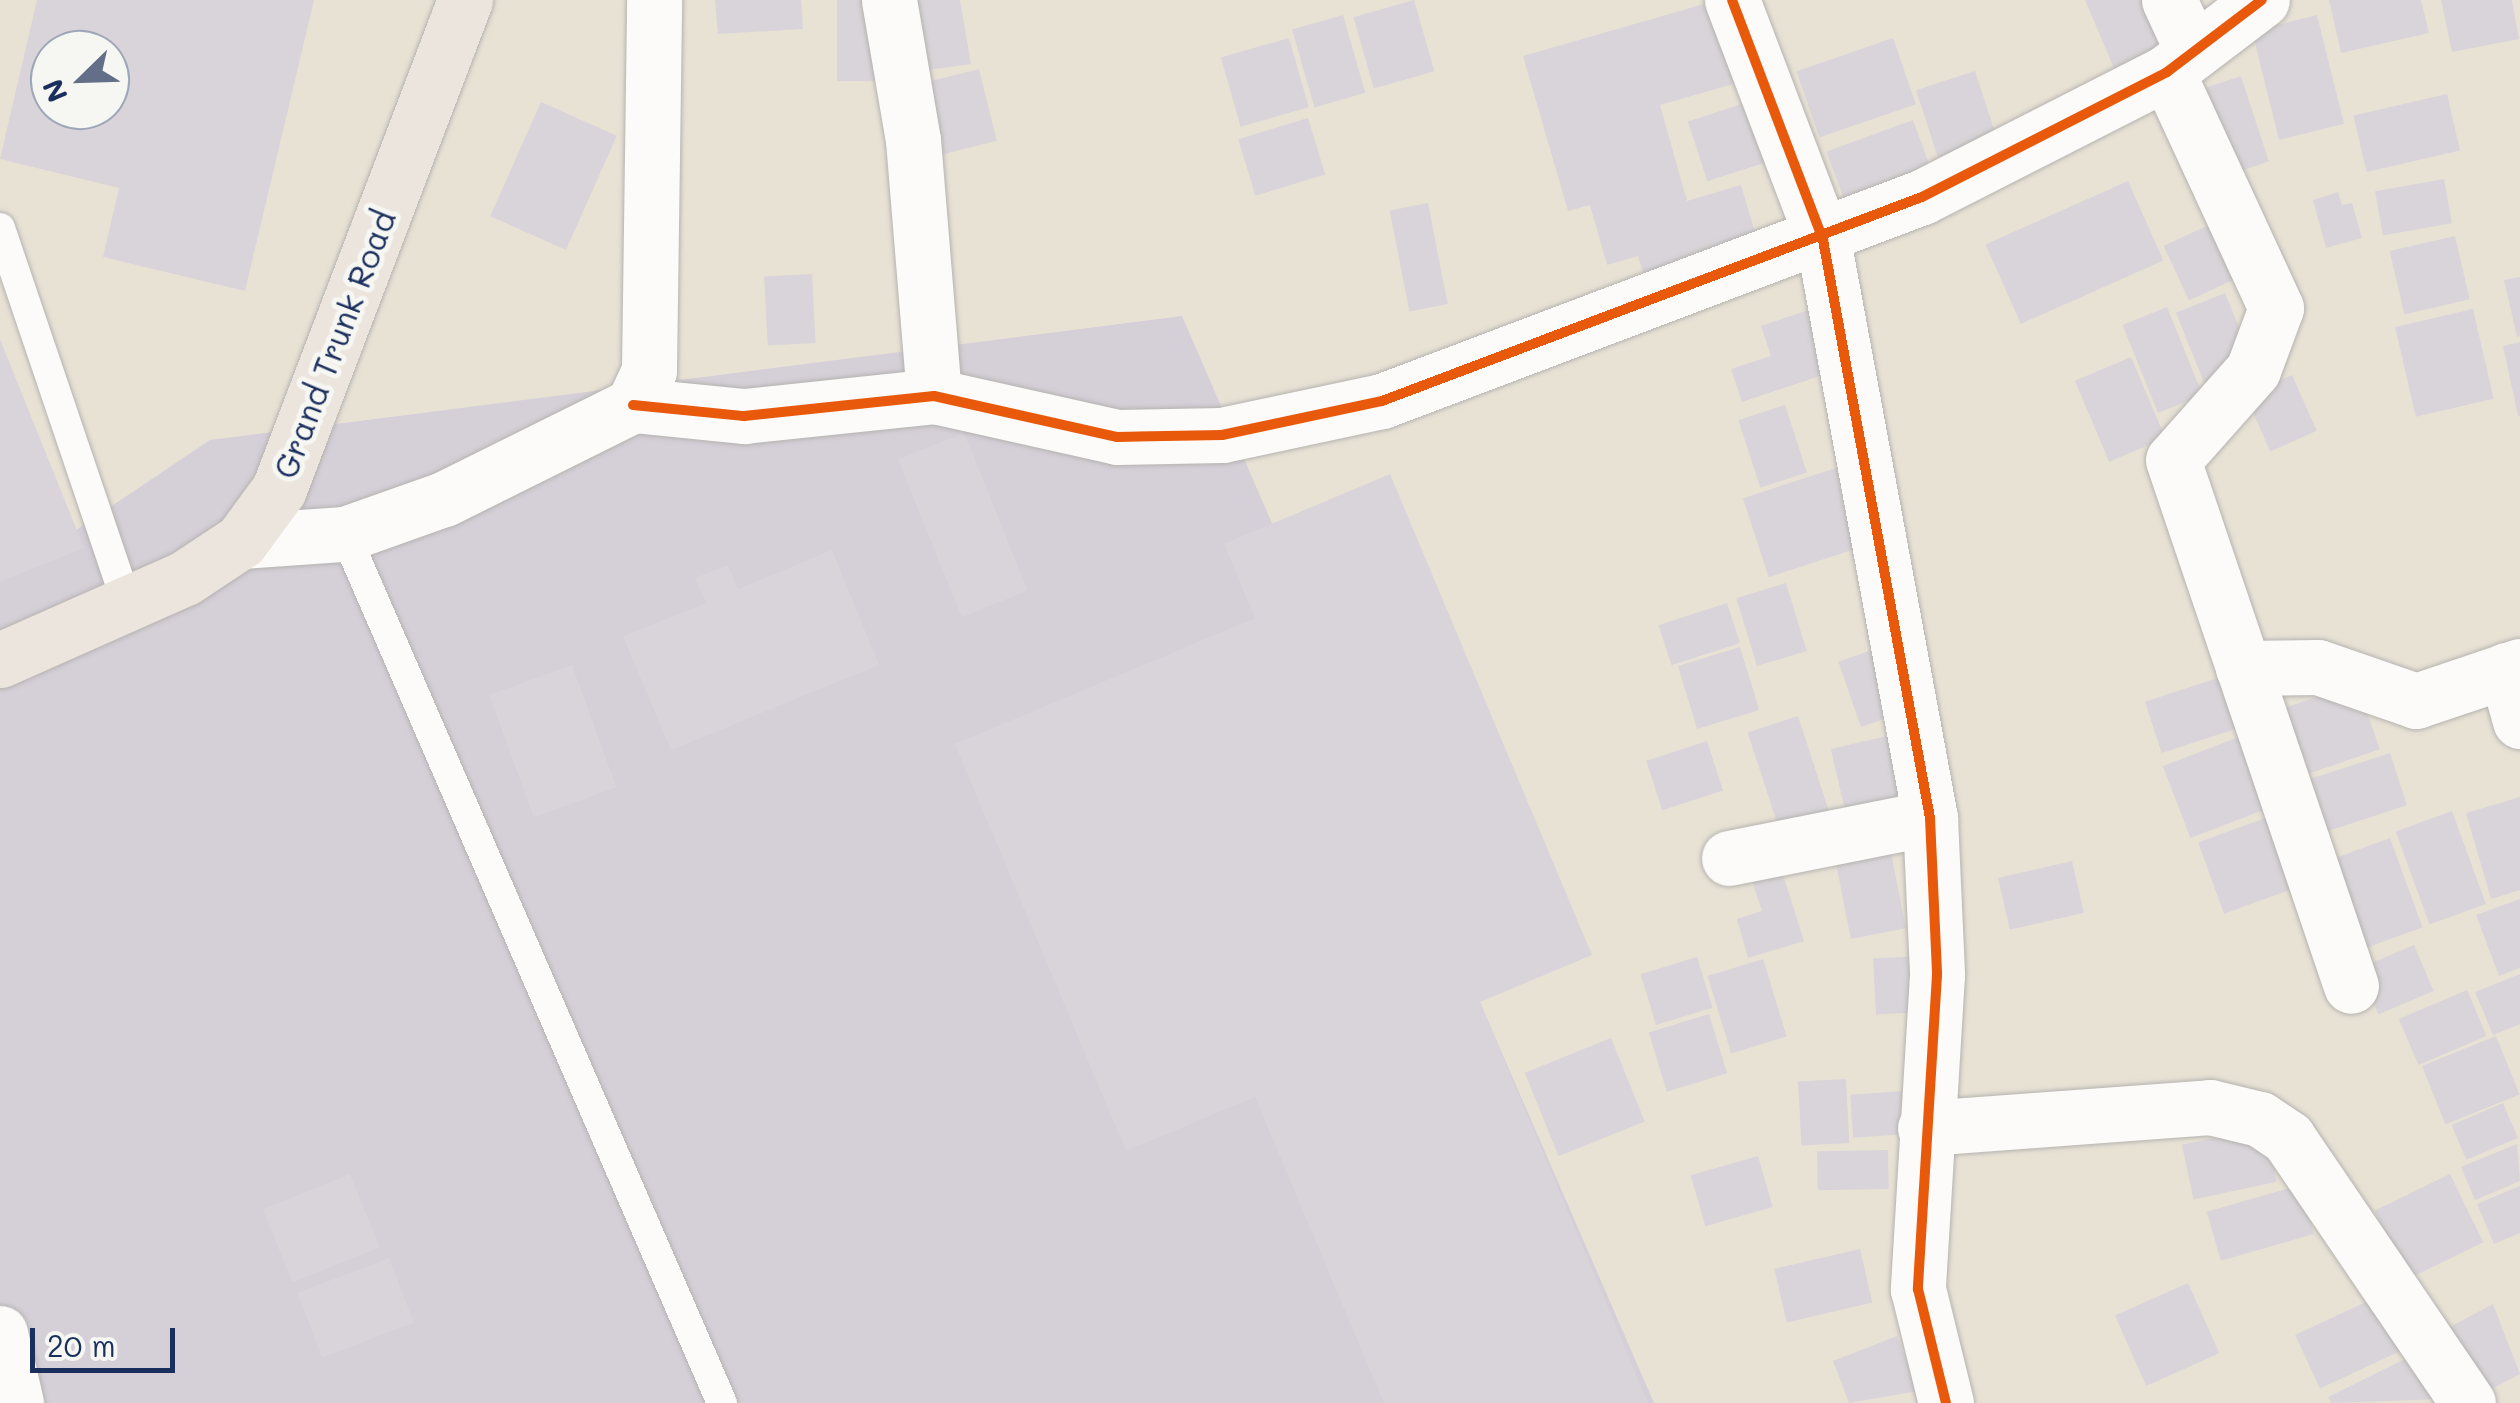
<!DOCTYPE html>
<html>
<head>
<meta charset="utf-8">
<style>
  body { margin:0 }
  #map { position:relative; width:2520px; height:1403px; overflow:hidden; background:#e8e2d5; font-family:Mali,sans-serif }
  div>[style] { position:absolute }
  .industrial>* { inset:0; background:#d5cfd8 }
  .building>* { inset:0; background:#d9d4d9; transform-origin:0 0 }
  .roads { filter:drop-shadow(0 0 2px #b5b3b0) drop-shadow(0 0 2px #b5b3b0) }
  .service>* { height:30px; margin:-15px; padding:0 15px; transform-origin:15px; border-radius:15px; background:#fcfbf9 }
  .minor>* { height:55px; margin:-27.5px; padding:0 27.5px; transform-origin:27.5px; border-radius:27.5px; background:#fcfbf9 }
  .primary>* { height:55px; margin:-27.5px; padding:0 27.5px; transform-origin:27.5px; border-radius:27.5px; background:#ece5dd }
  .cycleway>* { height:10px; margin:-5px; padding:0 5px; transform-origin:5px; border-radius:5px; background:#e8590c }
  span { translate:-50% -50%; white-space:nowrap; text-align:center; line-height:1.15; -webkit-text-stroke:10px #f6f6f2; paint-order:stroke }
  .street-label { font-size:32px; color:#1b2f5e }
  .north { position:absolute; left:30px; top:30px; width:100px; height:100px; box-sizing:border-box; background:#f6f6f2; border:2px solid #9ea6b7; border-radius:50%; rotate:247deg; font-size:28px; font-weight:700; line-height:40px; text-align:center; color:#1b2f5e }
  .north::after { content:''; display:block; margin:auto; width:35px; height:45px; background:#636e88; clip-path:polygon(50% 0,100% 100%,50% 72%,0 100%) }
  .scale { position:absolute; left:30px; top:1328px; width:145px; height:45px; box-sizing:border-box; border:5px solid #1b2f5e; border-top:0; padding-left:12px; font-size:30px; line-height:35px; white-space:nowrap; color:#1b2f5e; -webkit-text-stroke:8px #f6f6f2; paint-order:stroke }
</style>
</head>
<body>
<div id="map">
  <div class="industrial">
    <i style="clip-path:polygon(1182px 316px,1654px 1403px,0 1403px,0 581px,210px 440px)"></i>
  </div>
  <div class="building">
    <i style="clip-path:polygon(evenodd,37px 0,314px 0,245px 291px,103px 257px,119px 188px,0 159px,37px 0,50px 50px,110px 50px,110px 110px,50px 110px,50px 50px)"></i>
    <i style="clip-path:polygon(715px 0,801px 0,803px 29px,718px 34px)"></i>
    <i style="left:837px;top:0;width:44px;height:81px"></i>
    <i style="clip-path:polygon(902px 0,960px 0,971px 64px,913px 72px)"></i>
    <i style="left:1414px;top:0;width:74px;height:63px;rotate:74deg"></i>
    <i style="clip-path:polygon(1718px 0,1744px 81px,1660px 105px,1687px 201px,1741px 185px,1761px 253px,1647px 286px,1638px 256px,1607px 265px,1590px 205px,1568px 211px,1523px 56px)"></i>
    <i style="clip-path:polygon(2085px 0,2160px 0,2183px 52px,2119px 80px)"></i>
    <i style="clip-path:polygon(2329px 0,2421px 0,2429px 33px,2341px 53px)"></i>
    <i style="clip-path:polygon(2441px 0,2512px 0,2519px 39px,2452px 52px)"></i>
    <i style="left:1343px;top:15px;width:81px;height:53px;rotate:74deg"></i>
    <i style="left:2317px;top:15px;width:112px;height:67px;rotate:76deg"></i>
    <i style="left:1289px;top:38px;width:72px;height:71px;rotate:74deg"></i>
    <i style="left:1893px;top:38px;width:70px;height:102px;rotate:71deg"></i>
    <i style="left:979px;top:69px;width:74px;height:65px;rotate:76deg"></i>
    <i style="left:1975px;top:71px;width:83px;height:62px;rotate:72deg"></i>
    <i style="left:2241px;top:76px;width:90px;height:37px;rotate:72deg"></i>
    <i style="left:2447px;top:94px;width:58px;height:96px;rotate:77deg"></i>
    <i style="left:1763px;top:97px;width:63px;height:79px;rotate:72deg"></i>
    <i style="left:541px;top:102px;width:83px;height:125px;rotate:24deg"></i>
    <i style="left:1308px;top:118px;width:59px;height:73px;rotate:73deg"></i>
    <i style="left:1913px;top:120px;width:56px;height:92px;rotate:70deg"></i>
    <i style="left:2444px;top:179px;width:45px;height:70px;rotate:80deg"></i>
    <i style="left:2128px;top:181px;width:87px;height:156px;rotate:66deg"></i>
    <i style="clip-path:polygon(2338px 192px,2342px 205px,2352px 203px,2362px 238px,2326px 248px,2313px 200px)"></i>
    <i style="left:1428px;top:203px;width:103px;height:39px;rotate:79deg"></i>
    <i style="left:2228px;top:216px;width:60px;height:71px;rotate:65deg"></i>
    <i style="left:2455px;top:236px;width:65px;height:67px;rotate:77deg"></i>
    <i style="left:812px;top:274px;width:69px;height:48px;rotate:87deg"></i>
    <i style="clip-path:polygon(2520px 277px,2520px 336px,2517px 337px,2504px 280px)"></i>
    <i style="left:2225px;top:293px;width:78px;height:53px;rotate:68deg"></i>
    <i style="clip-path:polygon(1818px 307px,1838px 370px,1742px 402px,1731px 369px,1771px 356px,1761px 326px)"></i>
    <i style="left:2167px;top:307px;width:95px;height:48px;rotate:68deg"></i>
    <i style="left:2473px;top:309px;width:92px;height:80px;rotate:77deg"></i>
    <i style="clip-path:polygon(0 339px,84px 548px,0 582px)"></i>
    <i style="clip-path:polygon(2520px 342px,2520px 416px,2518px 416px,2503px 346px)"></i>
    <i style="left:2131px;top:357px;width:88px;height:61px;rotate:67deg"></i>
    <i style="left:2292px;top:375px;width:61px;height:51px;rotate:66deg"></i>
    <i style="left:1785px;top:405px;width:71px;height:49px;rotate:72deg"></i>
    <i style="left:964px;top:433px;width:170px;height:71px;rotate:68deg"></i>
    <i style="left:1839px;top:467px;width:83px;height:101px;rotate:72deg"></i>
    <i style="clip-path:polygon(1390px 474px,1592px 955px,1480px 1002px,1648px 1403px,1384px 1403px,1255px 1097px,1126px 1151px,955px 744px,1255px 618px,1224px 544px)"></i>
    <i style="clip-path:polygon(832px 550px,879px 665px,671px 750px,623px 636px,706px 603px,695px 578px,728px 565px,738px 589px)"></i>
    <i style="left:1786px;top:583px;width:71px;height:52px;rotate:73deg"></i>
    <i style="left:1727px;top:603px;width:42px;height:72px;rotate:72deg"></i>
    <i style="left:1740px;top:647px;width:66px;height:65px;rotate:73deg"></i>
    <i style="left:1881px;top:647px;width:69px;height:45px;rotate:71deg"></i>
    <i style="left:572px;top:665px;width:130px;height:88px;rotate:70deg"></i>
    <i style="left:2221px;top:677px;width:54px;height:80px;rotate:72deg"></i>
    <i style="left:2357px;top:683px;width:70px;height:93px;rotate:71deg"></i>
    <i style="left:1798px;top:716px;width:113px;height:53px;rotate:72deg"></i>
    <i style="left:1900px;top:733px;width:72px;height:71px;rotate:77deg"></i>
    <i style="left:2244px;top:735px;width:77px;height:87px;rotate:69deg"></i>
    <i style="left:1707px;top:741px;width:52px;height:64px;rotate:72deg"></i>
    <i style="left:2390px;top:753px;width:55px;height:86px;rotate:72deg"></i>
    <i style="clip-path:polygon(2520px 797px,2520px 890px,2491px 899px,2466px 813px)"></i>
    <i style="left:2452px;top:811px;width:99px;height:60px;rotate:70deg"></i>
    <i style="left:2276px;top:814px;width:76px;height:83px;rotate:70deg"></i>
    <i style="left:1888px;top:837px;width:93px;height:56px;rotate:79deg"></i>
    <i style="left:2390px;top:838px;width:95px;height:64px;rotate:70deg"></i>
    <i style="left:2072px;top:861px;width:53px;height:76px;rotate:77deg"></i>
    <i style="clip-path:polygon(1782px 872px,1804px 941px,1748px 958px,1737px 919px,1762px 911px,1752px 881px)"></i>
    <i style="clip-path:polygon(2520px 899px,2520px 968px,2499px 976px,2476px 915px)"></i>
    <i style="left:2414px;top:945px;width:50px;height:60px;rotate:67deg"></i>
    <i style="left:1921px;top:956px;width:56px;height:48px;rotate:87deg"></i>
    <i style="left:1697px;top:957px;width:53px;height:59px;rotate:73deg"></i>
    <i style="left:1763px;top:959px;width:81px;height:58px;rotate:73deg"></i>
    <i style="clip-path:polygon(2520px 974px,2520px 1024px,2493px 1035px,2475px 992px)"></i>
    <i style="left:2467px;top:990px;width:50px;height:74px;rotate:67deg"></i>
    <i style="left:1709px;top:1014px;width:62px;height:63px;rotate:73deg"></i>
    <i style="left:2496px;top:1036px;width:63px;height:80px;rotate:68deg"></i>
    <i style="left:1611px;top:1038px;width:90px;height:93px;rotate:68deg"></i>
    <i style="left:1846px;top:1079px;width:64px;height:48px;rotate:87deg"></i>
    <i style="left:1918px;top:1090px;width:43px;height:68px;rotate:86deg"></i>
    <i style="left:2503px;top:1103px;width:38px;height:56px;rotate:67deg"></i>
    <i style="left:2265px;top:1127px;width:56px;height:85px;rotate:78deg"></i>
    <i style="clip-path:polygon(2517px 1144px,2520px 1181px,2475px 1200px,2461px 1167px)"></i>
    <i style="left:1888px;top:1150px;width:39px;height:71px;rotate:89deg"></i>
    <i style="left:1758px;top:1156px;width:53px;height:70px;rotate:74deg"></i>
    <i style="left:350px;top:1174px;width:79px;height:94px;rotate:68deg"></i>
    <i style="left:2450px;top:1174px;width:76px;height:84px;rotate:64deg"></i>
    <i style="left:2300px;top:1185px;width:51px;height:97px;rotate:74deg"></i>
    <i style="clip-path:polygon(2520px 1186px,2520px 1233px,2494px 1244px,2477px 1204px)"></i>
    <i style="left:1860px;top:1249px;width:55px;height:88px;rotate:77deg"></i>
    <i style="left:389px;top:1258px;width:69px;height:98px;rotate:69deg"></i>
    <i style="left:2188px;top:1283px;width:77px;height:80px;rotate:66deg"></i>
    <i style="left:2383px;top:1294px;width:59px;height:97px;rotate:65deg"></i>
    <i style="clip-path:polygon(2493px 1304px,2520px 1374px,2480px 1395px,2446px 1329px)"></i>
    <i style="clip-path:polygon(1897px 1336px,1918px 1391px,1849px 1403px,1833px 1361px)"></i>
    <i style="clip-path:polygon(2419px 1352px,2442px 1399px,2331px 1403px,2328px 1397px)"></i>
  </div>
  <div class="roads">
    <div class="service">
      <i style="left:0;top:228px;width:400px;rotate:71.3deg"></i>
      <i style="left:345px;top:534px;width:947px;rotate:66.55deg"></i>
    </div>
    <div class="minor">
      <i style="left:889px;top:0;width:142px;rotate:80.3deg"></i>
      <i style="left:913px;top:140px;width:257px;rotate:85.3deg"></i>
      <i style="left:1732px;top:0;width:257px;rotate:69.2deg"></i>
      <i style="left:1823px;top:240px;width:588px;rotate:79.51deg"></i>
      <i style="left:1930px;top:818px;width:157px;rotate:87.4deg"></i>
      <i style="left:1937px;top:975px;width:315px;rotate:93.5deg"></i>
      <i style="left:1918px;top:1289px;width:117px;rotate:76.2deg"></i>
      <i style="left:2169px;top:0;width:57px;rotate:65.2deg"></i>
      <i style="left:2167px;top:72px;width:260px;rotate:65.2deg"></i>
      <i style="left:2276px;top:308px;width:66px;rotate:110.4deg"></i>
      <i style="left:2253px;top:370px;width:120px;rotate:131.6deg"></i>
      <i style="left:2173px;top:460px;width:555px;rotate:71.3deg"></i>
      <i style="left:633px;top:405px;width:112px;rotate:5.7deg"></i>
      <i style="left:744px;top:416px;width:191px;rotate:-6deg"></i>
      <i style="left:934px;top:396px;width:188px;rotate:12.6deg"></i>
      <i style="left:1117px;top:437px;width:105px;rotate:-1.1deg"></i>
      <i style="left:1222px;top:435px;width:164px;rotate:-12deg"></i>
      <i style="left:1382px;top:401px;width:577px;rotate:-20.7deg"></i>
      <i style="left:1922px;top:197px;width:275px;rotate:-27deg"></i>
      <i style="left:2167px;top:72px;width:119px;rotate:-37.2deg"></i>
      <i style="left:241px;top:541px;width:104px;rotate:-3.9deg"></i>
      <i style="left:345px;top:534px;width:105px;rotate:-19.5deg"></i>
      <i style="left:444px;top:499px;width:211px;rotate:-26.4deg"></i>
      <i style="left:633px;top:405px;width:38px;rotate:-65deg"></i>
      <i style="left:649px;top:370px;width:370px;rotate:-89.2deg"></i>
      <i style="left:2243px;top:668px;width:75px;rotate:-0.8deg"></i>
      <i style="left:2318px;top:667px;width:104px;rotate:19.1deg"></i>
      <i style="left:2416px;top:701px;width:110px;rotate:-18.6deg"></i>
      <i style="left:2506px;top:670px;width:53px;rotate:74.6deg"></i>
      <i style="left:1729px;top:858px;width:205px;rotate:-11.3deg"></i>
      <i style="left:1925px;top:1128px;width:286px;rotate:-4.2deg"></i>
      <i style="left:2210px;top:1107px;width:51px;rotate:13.5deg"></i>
      <i style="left:2260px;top:1119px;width:34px;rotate:34deg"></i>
      <i style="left:2288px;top:1138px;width:320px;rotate:55.8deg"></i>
      <i style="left:0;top:1333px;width:72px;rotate:77.1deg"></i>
    </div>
    <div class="primary">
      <i style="left:0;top:660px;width:202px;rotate:-23.9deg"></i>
      <i style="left:185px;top:578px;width:67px;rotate:-33.5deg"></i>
      <i style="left:241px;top:541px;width:64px;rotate:-53.8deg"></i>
      <i style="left:279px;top:489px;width:523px;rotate:-69.17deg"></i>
    </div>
  </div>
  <div class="cycleway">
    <i style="left:1732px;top:0;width:257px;rotate:69.2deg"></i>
    <i style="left:1823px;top:240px;width:588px;rotate:79.51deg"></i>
    <i style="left:1930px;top:818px;width:157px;rotate:87.4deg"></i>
    <i style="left:1937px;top:975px;width:315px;rotate:93.5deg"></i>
    <i style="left:1918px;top:1289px;width:117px;rotate:76.2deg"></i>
    <i style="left:633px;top:405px;width:112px;rotate:5.7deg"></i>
    <i style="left:744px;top:416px;width:191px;rotate:-6deg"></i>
    <i style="left:934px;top:396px;width:188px;rotate:12.6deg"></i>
    <i style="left:1117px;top:437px;width:105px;rotate:-1.1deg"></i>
    <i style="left:1222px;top:435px;width:164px;rotate:-12deg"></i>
    <i style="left:1382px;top:401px;width:577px;rotate:-20.7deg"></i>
    <i style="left:1922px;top:197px;width:275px;rotate:-27deg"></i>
    <i style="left:2167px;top:72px;width:119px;rotate:-37.2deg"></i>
  </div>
  <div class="street-label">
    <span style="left:334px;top:344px;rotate:-69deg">Grand Trunk Road</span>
  </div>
  <div class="north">N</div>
  <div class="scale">20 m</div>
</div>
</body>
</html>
